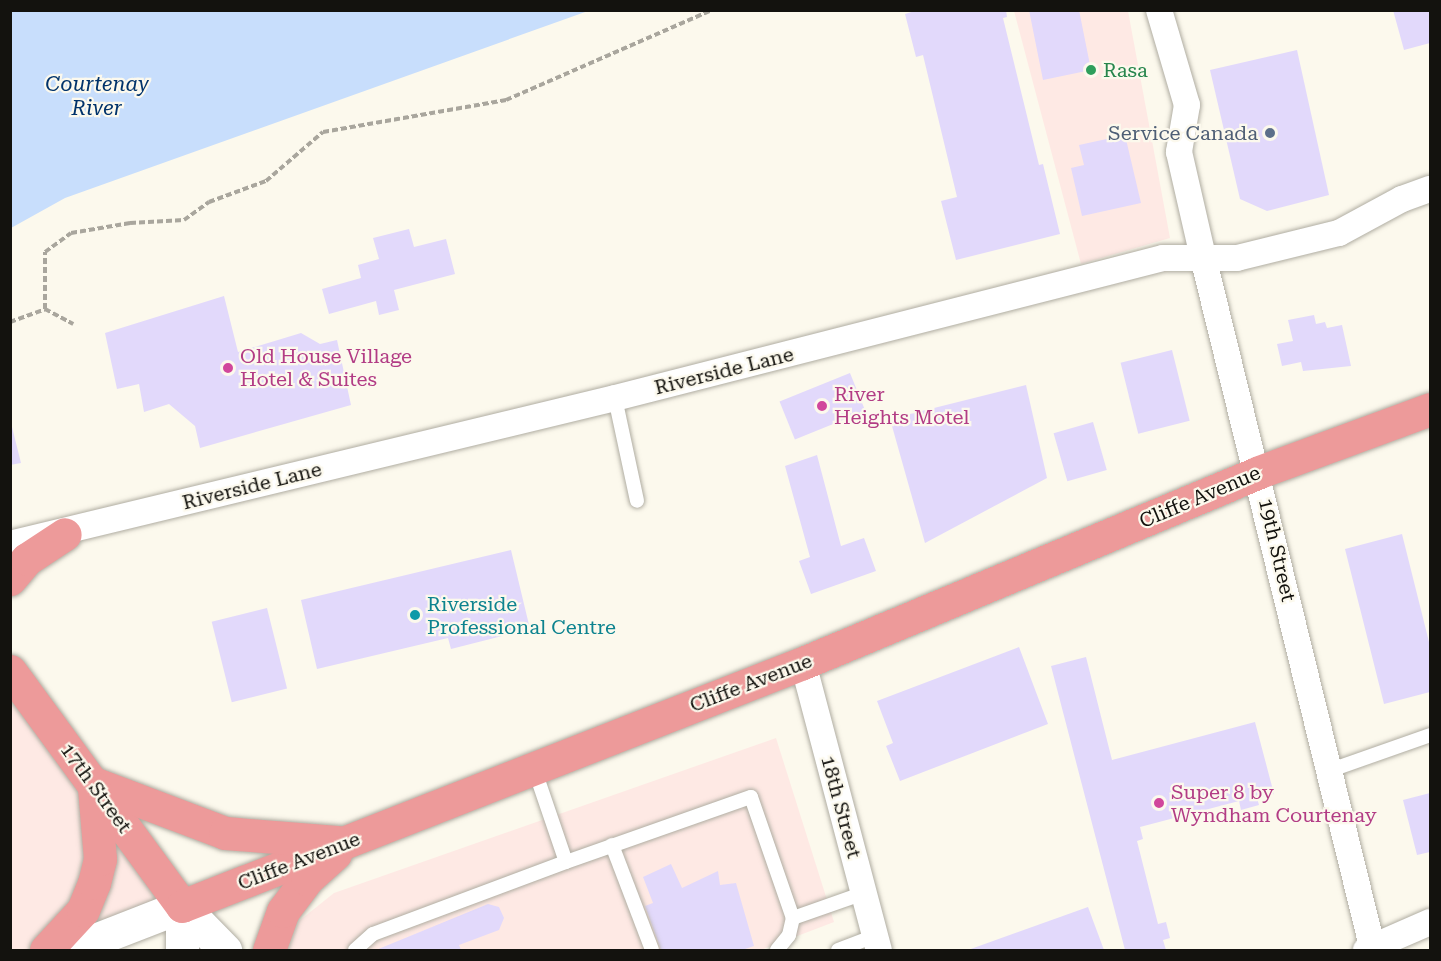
<!DOCTYPE html>
<html>
<head>
<meta charset="utf-8">
<style>
  body { margin:0 }
  #map { position:relative; width:1441px; height:961px; overflow:hidden; background:#fcf9ed; font-family:"Roboto Serif",serif }
  div>[style] { position:absolute }
  .commercial>* { inset:0; background:#fee9e4 }
  .water>* { inset:0; background:#c8defc }
  .building>* { inset:0; background:#e2d9fb; transform-origin:0 0 }
  .path>* { height:4px; margin-top:-2px; transform-origin:0; background:repeating-linear-gradient(90deg,#a9a69d 0 6px,transparent 0 9px) }
  .roads { filter:drop-shadow(0 0 2px #b0ada2) drop-shadow(0 0 2px #b0ada2) }
  .service>* { height:14px; margin:-7px; padding:0 7px; transform-origin:7px; border-radius:7px; background:#fff }
  .minor>* { height:26px; margin:-13px; padding:0 13px; transform-origin:13px; border-radius:13px; background:#fff }
  .tertiary>* { height:33px; margin:-16.5px; padding:0 16.5px; transform-origin:16.5px; border-radius:16.5px; background:#fff }
  .secondary>* { height:33px; margin:-16.5px; padding:0 16.5px; transform-origin:16.5px; border-radius:16.5px; background:#fff }
  .primary>* { height:33px; margin:-16.5px; padding:0 16.5px; transform-origin:16.5px; border-radius:16.5px; background:#ed9a9a }
  .dots>* { width:16px; height:16px; translate:-50% -50%; box-sizing:border-box; border:3px solid #fcf9ed; border-radius:50% }
  span { translate:-50% -50%; white-space:nowrap; text-align:center; line-height:1.15; -webkit-text-stroke:4.5px #fcf9ed; paint-order:stroke }
  .leisure-label { font-size:20px; color:#27864d }
  .left { translate:0 -50%; text-align:left }
  .service-label { font-size:20px; color:#4e5e75 }
  .right { translate:-100% -50%; text-align:right }
  .hotel-label { font-size:20px; color:#b23c85 }
  .street-label { font-size:20px; color:#13120e }
  .culture-label { font-size:20px; color:#0d838f }
  .water-label { font-size:21px; color:#01336b; font-style:italic }
  .frame { position:absolute; inset:0; border:12px solid #13120e; pointer-events:none }
</style>
</head>
<body>
<div id="map">
  <div class="commercial">
    <i style="clip-path:polygon(1014px 11px,1128px 11px,1170px 238px,1081px 264px)"></i>
    <i style="clip-path:polygon(10px 671px,182px 906px,65px 950px,11px 950px)"></i>
    <i style="clip-path:polygon(776px 738px,834px 922px,761px 950px,288px 950px,299px 921px,334px 893px)"></i>
  </div>
  <div class="water">
    <i style="clip-path:polygon(11px 10px,588px 10px,588px 11px,65px 198px,11px 228px)"></i>
  </div>
  <div class="building">
    <i style="clip-path:polygon(918px 10px,1006px 10px,1007px 17px,1003px 18px,1039px 165px,1043px 164px,1060px 234px,956px 260px,941px 201px,957px 197px,923px 55px,916px 57px,905px 14px)"></i>
    <i style="clip-path:polygon(1029px 10px,1079px 10px,1091px 70px,1043px 80px)"></i>
    <i style="clip-path:polygon(1393px 10px,1430px 10px,1430px 43px,1404px 50px)"></i>
    <i style="clip-path:polygon(1297px 50px,1329px 195px,1267px 211px,1240px 199px,1210px 70px)"></i>
    <i style="clip-path:polygon(1125px 135px,1141px 203px,1082px 216px,1071px 168px,1084px 165px,1079px 145px)"></i>
    <i style="clip-path:polygon(409px 229px,414px 247px,446px 239px,455px 274px,394px 290px,399px 310px,379px 315px,376px 301px,329px 314px,322px 289px,361px 278px,358px 265px,379px 259px,373px 238px)"></i>
    <i style="clip-path:polygon(224px 296px,238px 352px,301px 333px,320px 344px,337px 340px,351px 405px,200px 448px,195px 426px,169px 404px,144px 412px,139px 384px,117px 389px,105px 333px)"></i>
    <i style="clip-path:polygon(1314px 315px,1316px 324px,1325px 322px,1327px 328px,1342px 325px,1351px 366px,1303px 371px,1301px 362px,1282px 366px,1277px 344px,1293px 341px,1288px 320px)"></i>
    <i style="left:1172px;top:350px;width:73px;height:53px;rotate:76deg"></i>
    <i style="left:850px;top:373px;width:41px;height:76px;rotate:68deg"></i>
    <i style="clip-path:polygon(1026px 385px,1047px 478px,925px 543px,890px 419px)"></i>
    <i style="clip-path:polygon(10px 419px,21px 463px,10px 465px)"></i>
    <i style="left:1093px;top:422px;width:50px;height:41px;rotate:74deg"></i>
    <i style="clip-path:polygon(817px 455px,841px 546px,864px 538px,876px 571px,811px 594px,799px 561px,810px 557px,785px 466px)"></i>
    <i style="clip-path:polygon(1402px 534px,1430px 646px,1430px 692px,1384px 704px,1345px 549px)"></i>
    <i style="clip-path:polygon(511px 550px,530px 629px,451px 649px,448px 638px,317px 669px,301px 600px)"></i>
    <i style="left:267px;top:608px;width:83px;height:57px;rotate:76deg"></i>
    <i style="clip-path:polygon(1019px 647px,1048px 724px,900px 781px,886px 746px,893px 743px,877px 701px)"></i>
    <i style="clip-path:polygon(1086px 657px,1112px 760px,1255px 722px,1274px 794px,1257px 798px,1259px 805px,1241px 810px,1239px 801px,1140px 827px,1143px 839px,1137px 841px,1158px 924px,1166px 922px,1170px 938px,1163px 940px,1166px 950px,1125px 950px,1051px 666px)"></i>
    <i style="clip-path:polygon(1430px 793px,1430px 852px,1417px 855px,1403px 800px)"></i>
    <i style="clip-path:polygon(671px 864px,682px 888px,718px 871px,720px 885px,736px 883px,754px 946px,742px 950px,661px 950px,645px 906px,653px 903px,643px 877px)"></i>
    <i style="clip-path:polygon(488px 904px,499px 907px,504px 918px,499px 930px,459px 945px,461px 950px,376px 950px)"></i>
    <i style="clip-path:polygon(1088px 907px,1104px 950px,968px 950px)"></i>
  </div>
  <div class="path">
    <i style="left:45px;top:309px;width:32px;rotate:28deg"></i>
    <i style="left:10px;top:322px;width:37px;rotate:-20deg"></i>
    <i style="left:45px;top:309px;width:57px;rotate:-90deg"></i>
    <i style="left:45px;top:252px;width:32px;rotate:-36deg"></i>
    <i style="left:71px;top:233px;width:60px;rotate:-9.6deg"></i>
    <i style="left:130px;top:223px;width:54px;rotate:-3.2deg"></i>
    <i style="left:184px;top:220px;width:31px;rotate:-36deg"></i>
    <i style="left:209px;top:202px;width:61px;rotate:-20.2deg"></i>
    <i style="left:266px;top:181px;width:75px;rotate:-40.7deg"></i>
    <i style="left:323px;top:132px;width:186px;rotate:-9.9deg"></i>
    <i style="left:506px;top:100px;width:225px;rotate:-23.6deg"></i>
  </div>
  <div class="roads">
    <div class="service">
      <i style="left:615px;top:398px;width:105px;rotate:77.9deg"></i>
      <i style="left:534px;top:768px;width:99px;rotate:71.2deg"></i>
      <i style="left:566px;top:862px;width:196px;rotate:-19.4deg"></i>
      <i style="left:751px;top:797px;width:128px;rotate:70.9deg"></i>
      <i style="left:793px;top:918px;width:75px;rotate:-19.4deg"></i>
      <i style="left:1328px;top:771px;width:108px;rotate:-19.4deg"></i>
      <i style="left:612px;top:845px;width:112px;rotate:69.1deg"></i>
      <i style="left:355px;top:950px;width:24px;rotate:-42deg"></i>
      <i style="left:373px;top:934px;width:206px;rotate:-20.5deg"></i>
      <i style="left:777px;top:950px;width:19px;rotate:-51deg"></i>
      <i style="left:789px;top:935px;width:17px;rotate:-77deg"></i>
      <i style="left:838px;top:950px;width:40px;rotate:-21deg"></i>
    </div>
    <div class="minor">
      <i style="left:1159px;top:10px;width:99px;rotate:73.6deg"></i>
      <i style="left:1187px;top:105px;width:48px;rotate:99.7deg"></i>
      <i style="left:1179px;top:152px;width:108px;rotate:77.1deg"></i>
      <i style="left:1203px;top:257px;width:714px;rotate:76.22deg"></i>
      <i style="left:10px;top:544px;width:622px;rotate:-13.57deg"></i>
      <i style="left:615px;top:398px;width:566px;rotate:-14.33deg"></i>
      <i style="left:1163px;top:258px;width:74px"></i>
      <i style="left:1237px;top:258px;width:105px;rotate:-13.8deg"></i>
      <i style="left:1339px;top:233px;width:72px;rotate:-28.4deg"></i>
      <i style="left:1402px;top:199px;width:30px;rotate:-20deg"></i>
      <i style="left:803px;top:663px;width:297px;rotate:75.2deg"></i>
      <i style="left:1366px;top:950px;width:70px;rotate:-23.6deg"></i>
    </div>
    <div class="tertiary">
      <i style="left:182px;top:906px;width:62px;rotate:45.7deg"></i>
      <i style="left:182px;top:906px;width:44px;rotate:90deg"></i>
    </div>
    <div class="secondary">
      <i style="left:69px;top:950px;width:121px;rotate:-21.3deg"></i>
    </div>
    <div class="primary">
      <i style="left:10px;top:579px;width:26px;rotate:-50deg"></i>
      <i style="left:27px;top:559px;width:45px;rotate:-33.3deg"></i>
      <i style="left:10px;top:671px;width:291px;rotate:53.8deg"></i>
      <i style="left:182px;top:906px;width:667px;rotate:-21.37deg"></i>
      <i style="left:803px;top:663px;width:494px;rotate:-22.7deg"></i>
      <i style="left:1259px;top:472px;width:182px;rotate:-20.2deg"></i>
      <i style="left:93px;top:783px;width:141px;rotate:20.7deg"></i>
      <i style="left:225px;top:833px;width:112px;rotate:4.6deg"></i>
      <i style="left:46px;top:950px;width:54px;rotate:-47.2deg"></i>
      <i style="left:83px;top:910px;width:29px;rotate:-68deg"></i>
      <i style="left:94px;top:883px;width:25px;rotate:-76deg"></i>
      <i style="left:100px;top:859px;width:71px;rotate:-94.8deg"></i>
      <i style="left:269px;top:950px;width:41px;rotate:-70.3deg"></i>
      <i style="left:283px;top:911px;width:40px;rotate:-53deg"></i>
      <i style="left:307px;top:879px;width:38px;rotate:-42deg"></i>
    </div>
  </div>
  <div class="dots">
    <i style="left:1091px;top:70px;background:#2e9e5b"></i>
    <i style="left:1270px;top:133px;background:#5c6f8a"></i>
    <i style="left:228px;top:368px;background:#d1479c"></i>
    <i style="left:822px;top:406px;background:#d1479c"></i>
    <i style="left:415px;top:615px;background:#0f9aa8"></i>
    <i style="left:1159px;top:803px;background:#d1479c"></i>
  </div>
  <div class="leisure-label">
    <span class="left" style="left:1103px;top:70px">Rasa</span>
  </div>
  <div class="service-label">
    <span class="right" style="left:1258px;top:133px">Service Canada</span>
  </div>
  <div class="hotel-label">
    <span class="left" style="left:240px;top:368px">Old House Village<br>Hotel &amp; Suites</span>
    <span class="left" style="left:834px;top:406px">River<br>Heights Motel</span>
    <span class="left" style="left:1171px;top:804px">Super 8 by<br>Wyndham Courtenay</span>
  </div>
  <div class="street-label">
    <span style="left:724px;top:371px;rotate:-14deg">Riverside Lane</span>
    <span style="left:252px;top:486px;rotate:-14deg">Riverside Lane</span>
    <span style="left:1200px;top:497px;rotate:-23deg">Cliffe Avenue</span>
    <span style="left:1277px;top:550px;rotate:77deg">19th Street</span>
    <span style="left:751px;top:683px;rotate:-21deg">Cliffe Avenue</span>
    <span style="left:96px;top:788px;rotate:54deg">17th Street</span>
    <span style="left:841px;top:807px;rotate:75deg">18th Street</span>
    <span style="left:299px;top:861px;rotate:-21deg">Cliffe Avenue</span>
  </div>
  <div class="culture-label">
    <span class="left" style="left:427px;top:616px">Riverside<br>Professional Centre</span>
  </div>
  <div class="water-label">
    <span style="left:97px;top:96px">Courtenay<br>River</span>
  </div>
  <div class="frame"></div>
</div>
</body>
</html>
